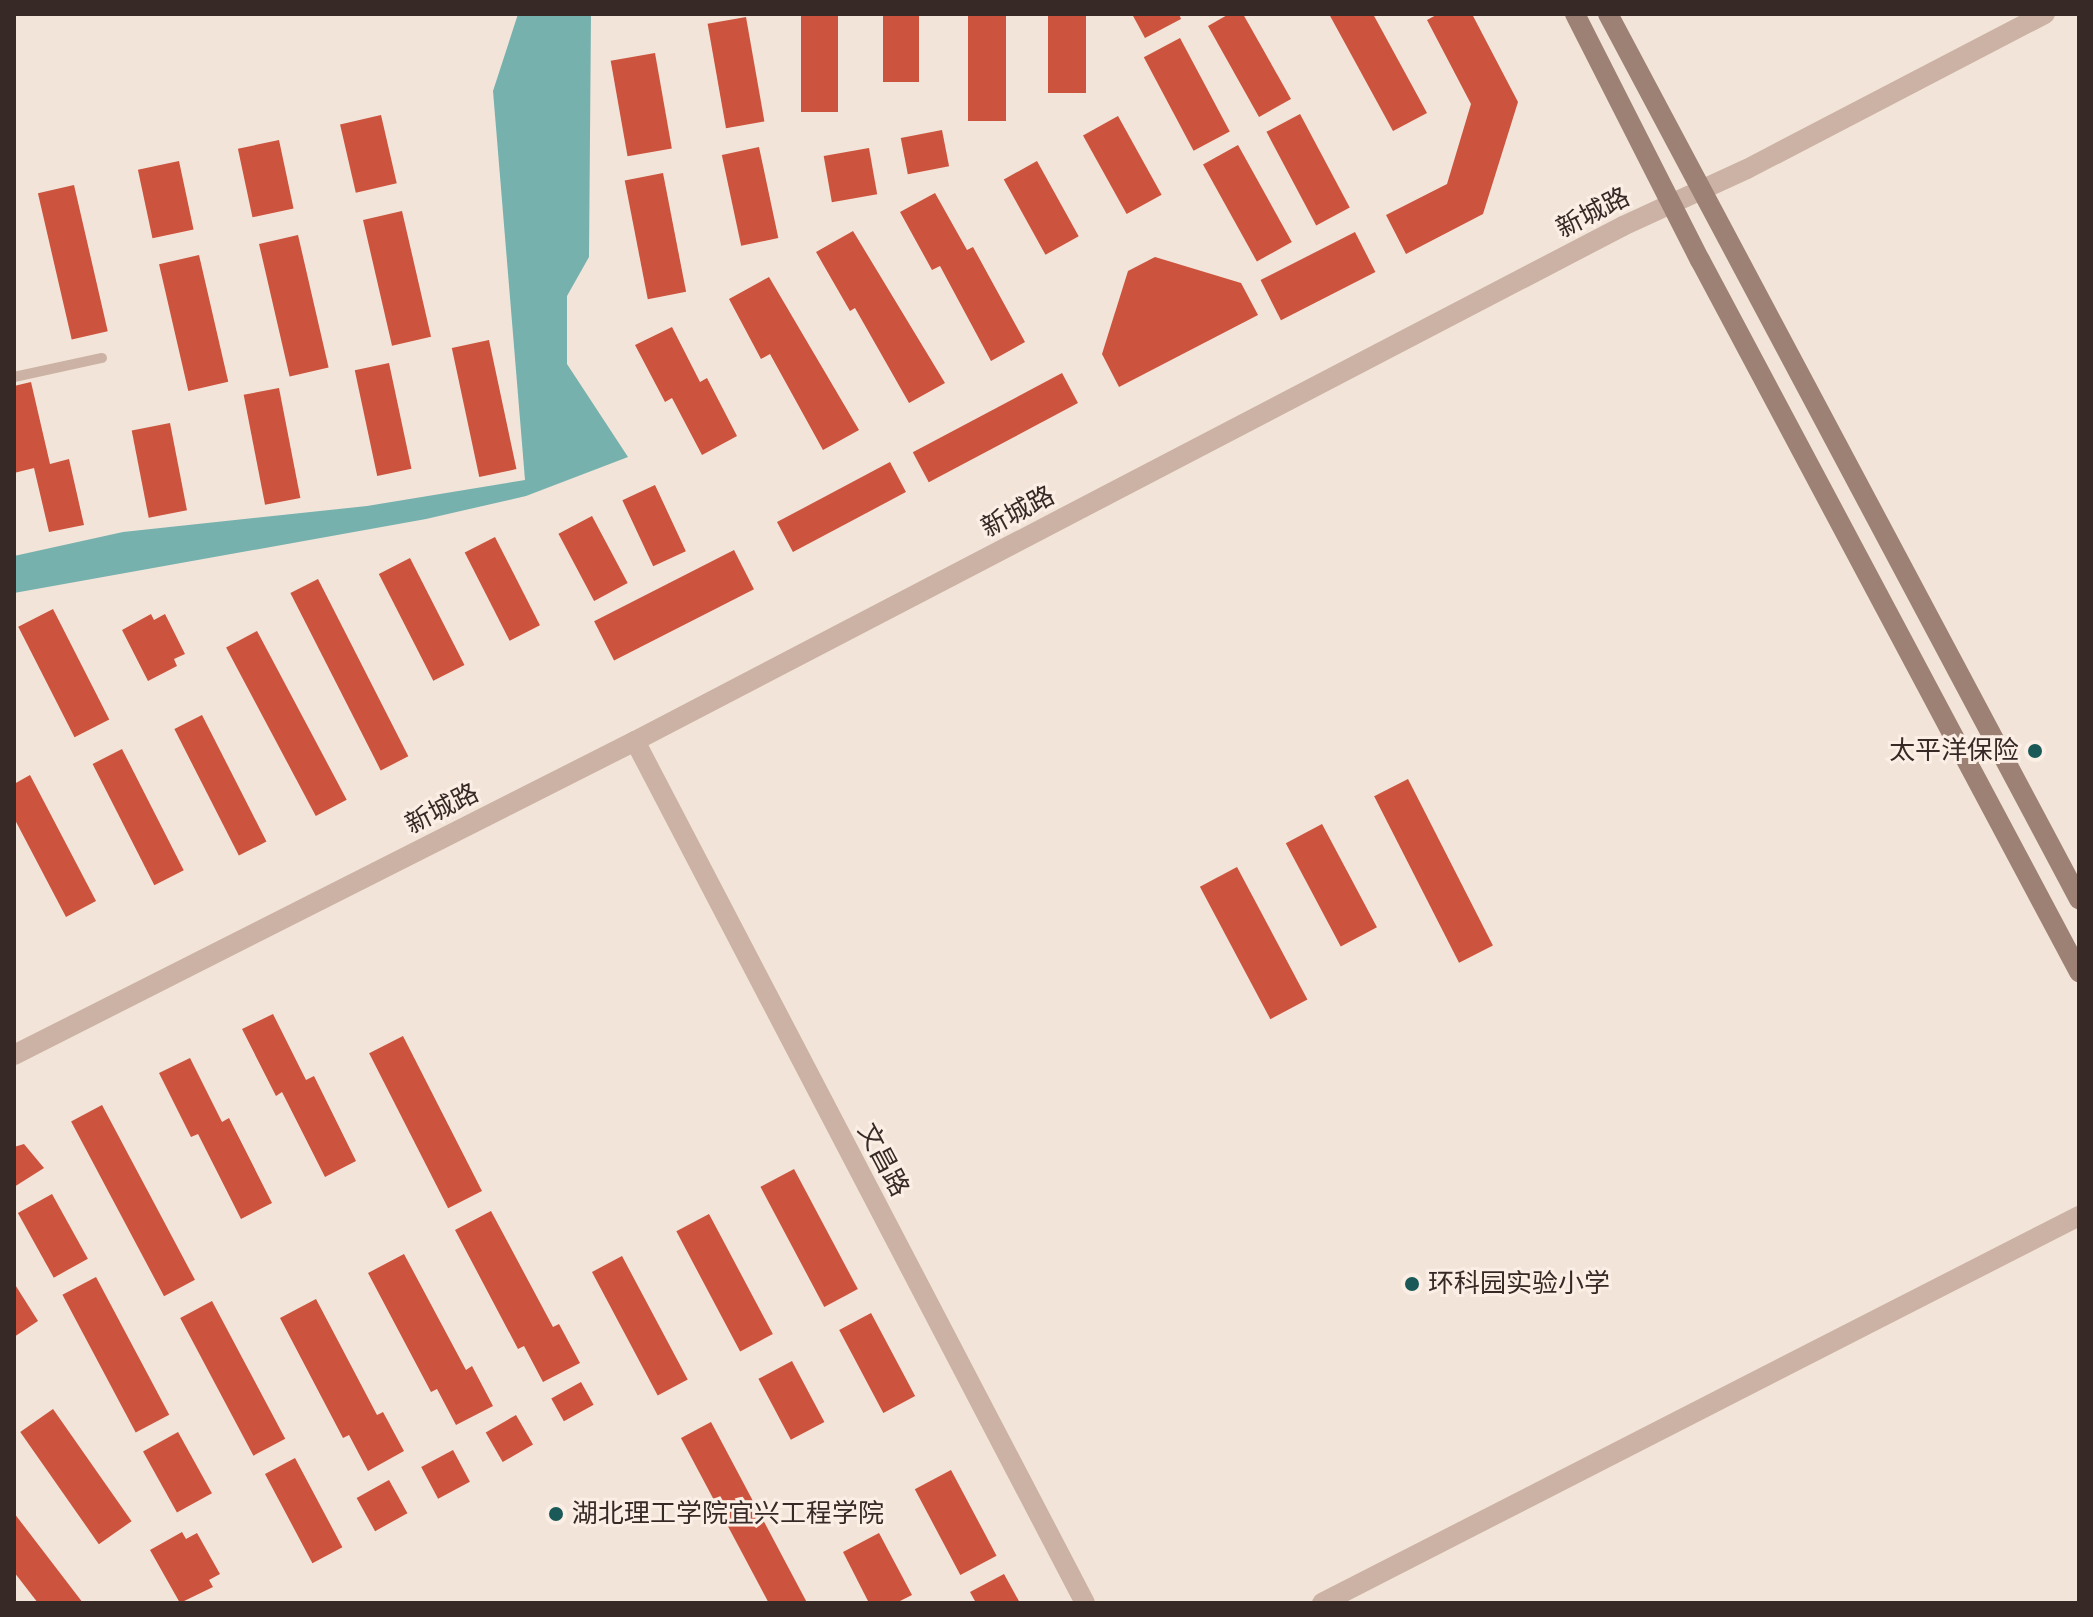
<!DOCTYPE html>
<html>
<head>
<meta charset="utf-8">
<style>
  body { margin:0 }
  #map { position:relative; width:2093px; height:1617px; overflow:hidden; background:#f2e4d8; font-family:Helvetica,"Noto Sans SC",sans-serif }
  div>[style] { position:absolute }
  .water>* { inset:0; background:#76b1ae }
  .building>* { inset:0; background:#cc533d; transform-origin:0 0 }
  .service>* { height:10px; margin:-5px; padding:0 5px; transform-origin:5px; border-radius:5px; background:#cbb2a4 }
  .tertiary>* { height:20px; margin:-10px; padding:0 10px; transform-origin:10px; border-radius:10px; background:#cbb2a4 }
  .secondary>* { height:20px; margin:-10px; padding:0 10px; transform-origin:10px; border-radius:10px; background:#9e8175 }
  .dots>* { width:22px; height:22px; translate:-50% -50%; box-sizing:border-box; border:4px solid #faeee5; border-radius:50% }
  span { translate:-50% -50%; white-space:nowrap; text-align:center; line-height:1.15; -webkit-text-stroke:6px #faeee5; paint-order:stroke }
  .street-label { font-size:26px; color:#362926 }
  .poi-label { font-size:26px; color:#362926 }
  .right { translate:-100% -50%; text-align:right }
  .left { translate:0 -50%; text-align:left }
  .frame { position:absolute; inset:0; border:16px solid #362926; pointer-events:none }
</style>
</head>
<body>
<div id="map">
  <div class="water">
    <i style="clip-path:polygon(518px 14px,591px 14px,589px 257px,567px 296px,567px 364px,628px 457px,526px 496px,426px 519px,14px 593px,14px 556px,123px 532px,367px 506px,525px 480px,493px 91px)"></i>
  </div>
  <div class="building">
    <i style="left:801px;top:14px;width:37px;height:98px"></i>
    <i style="left:883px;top:14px;width:36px;height:68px"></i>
    <i style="left:968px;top:14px;width:38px;height:107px"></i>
    <i style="left:1048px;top:14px;width:38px;height:79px"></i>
    <i style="clip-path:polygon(1132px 14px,1179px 14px,1181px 19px,1145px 38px)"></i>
    <i style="clip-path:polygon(1229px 14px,1243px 14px,1291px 99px,1259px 117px,1208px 26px)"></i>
    <i style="clip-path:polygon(1329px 14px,1373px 14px,1427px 113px,1393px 131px)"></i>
    <i style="clip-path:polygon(1438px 14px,1472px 14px,1518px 102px,1483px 214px,1406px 254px,1386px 215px,1447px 184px,1471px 104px,1427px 20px)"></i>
    <i style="left:746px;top:17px;width:106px;height:39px;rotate:80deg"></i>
    <i style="left:1180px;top:38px;width:106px;height:41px;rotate:62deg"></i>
    <i style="left:655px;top:53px;width:97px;height:45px;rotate:80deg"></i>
    <i style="left:1300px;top:114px;width:106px;height:38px;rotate:62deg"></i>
    <i style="left:381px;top:115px;width:70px;height:42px;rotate:77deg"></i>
    <i style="left:1118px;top:116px;width:90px;height:40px;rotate:61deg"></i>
    <i style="left:942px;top:130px;width:37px;height:42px;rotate:79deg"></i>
    <i style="left:279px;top:140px;width:70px;height:42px;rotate:78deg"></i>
    <i style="left:1238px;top:145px;width:111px;height:40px;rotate:61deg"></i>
    <i style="left:759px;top:147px;width:93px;height:38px;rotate:78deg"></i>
    <i style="left:869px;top:148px;width:47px;height:46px;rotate:80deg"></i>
    <i style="left:179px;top:161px;width:70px;height:42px;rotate:78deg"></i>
    <i style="left:1037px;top:161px;width:86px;height:38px;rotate:61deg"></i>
    <i style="left:663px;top:173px;width:121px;height:39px;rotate:79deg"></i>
    <i style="left:74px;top:185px;width:150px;height:37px;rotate:77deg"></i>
    <i style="clip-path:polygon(935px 193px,967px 250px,973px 247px,1025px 342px,991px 361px,940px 266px,932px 270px,900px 212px)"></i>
    <i style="left:402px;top:211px;width:129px;height:40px;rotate:77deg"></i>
    <i style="clip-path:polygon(853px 231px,945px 383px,909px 403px,855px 308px,850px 311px,816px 252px)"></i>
    <i style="left:1355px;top:232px;width:45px;height:106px;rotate:63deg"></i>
    <i style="left:298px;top:235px;width:136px;height:40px;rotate:77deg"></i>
    <i style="left:199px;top:255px;width:130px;height:41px;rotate:77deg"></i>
    <i style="clip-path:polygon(1155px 257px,1241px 283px,1258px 315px,1119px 387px,1102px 354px,1128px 271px)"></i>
    <i style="clip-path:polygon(769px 277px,859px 430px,823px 450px,770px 354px,761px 359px,729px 299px)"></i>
    <i style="clip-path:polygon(672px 327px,700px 382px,707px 378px,737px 436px,702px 455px,672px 398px,665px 402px,635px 345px)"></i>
    <i style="left:489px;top:340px;width:132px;height:38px;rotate:78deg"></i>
    <i style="left:389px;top:363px;width:108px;height:35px;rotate:78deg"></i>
    <i style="left:1062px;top:373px;width:34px;height:169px;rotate:62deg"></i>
    <i style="clip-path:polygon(31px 382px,50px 464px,69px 459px,84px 525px,49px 532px,34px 468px,14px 473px,14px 386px)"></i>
    <i style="left:279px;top:388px;width:112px;height:36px;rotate:79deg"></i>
    <i style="left:170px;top:423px;width:89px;height:39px;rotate:79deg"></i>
    <i style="left:890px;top:462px;width:34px;height:128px;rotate:62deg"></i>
    <i style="left:655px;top:485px;width:73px;height:36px;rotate:65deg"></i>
    <i style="left:592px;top:516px;width:76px;height:38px;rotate:62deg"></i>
    <i style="left:495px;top:537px;width:99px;height:34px;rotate:63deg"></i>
    <i style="left:734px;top:550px;width:44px;height:157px;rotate:63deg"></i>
    <i style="left:410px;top:558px;width:120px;height:35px;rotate:63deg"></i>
    <i style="left:318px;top:579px;width:199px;height:31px;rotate:63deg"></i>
    <i style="left:53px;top:609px;width:124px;height:39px;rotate:63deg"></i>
    <i style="clip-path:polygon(151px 614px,154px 620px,165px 614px,185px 654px,174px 659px,177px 666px,148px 681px,122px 630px)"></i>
    <i style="left:257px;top:631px;width:191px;height:35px;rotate:62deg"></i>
    <i style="left:202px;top:715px;width:142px;height:31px;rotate:63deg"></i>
    <i style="left:122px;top:749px;width:136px;height:33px;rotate:63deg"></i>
    <i style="clip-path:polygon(30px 775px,96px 901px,66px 917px,14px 818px,14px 784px)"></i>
    <i style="left:1408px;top:779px;width:187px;height:38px;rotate:63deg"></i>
    <i style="left:1322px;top:824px;width:117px;height:41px;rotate:62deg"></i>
    <i style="left:1237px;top:867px;width:150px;height:42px;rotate:62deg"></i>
    <i style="clip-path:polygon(273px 1014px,306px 1080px,314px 1076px,356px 1161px,325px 1177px,282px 1092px,276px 1096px,242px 1029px)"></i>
    <i style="left:403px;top:1036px;width:174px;height:38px;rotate:63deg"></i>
    <i style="clip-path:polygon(190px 1058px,222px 1122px,229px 1118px,272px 1203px,241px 1219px,198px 1134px,191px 1137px,159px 1073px)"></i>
    <i style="left:102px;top:1105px;width:198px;height:35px;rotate:62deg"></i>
    <i style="clip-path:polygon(24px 1144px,44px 1168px,14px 1187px,14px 1147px)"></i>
    <i style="left:794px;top:1169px;width:136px;height:38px;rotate:62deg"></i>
    <i style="left:52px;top:1194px;width:74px;height:39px;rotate:61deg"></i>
    <i style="clip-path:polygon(491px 1211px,553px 1327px,559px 1324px,580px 1363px,543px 1382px,524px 1346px,518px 1349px,455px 1230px)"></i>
    <i style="left:709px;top:1214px;width:136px;height:37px;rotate:62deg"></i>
    <i style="clip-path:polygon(404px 1254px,466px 1370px,472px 1366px,493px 1406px,456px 1425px,437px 1389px,431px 1392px,368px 1273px)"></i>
    <i style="left:622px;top:1256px;width:140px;height:34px;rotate:62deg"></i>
    <i style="left:96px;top:1277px;width:156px;height:38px;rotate:62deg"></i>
    <i style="clip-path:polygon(14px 1283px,38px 1321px,14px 1337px)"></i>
    <i style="clip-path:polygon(316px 1299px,377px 1415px,383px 1412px,404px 1451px,368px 1471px,349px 1435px,343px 1438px,280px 1318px)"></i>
    <i style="left:212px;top:1301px;width:156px;height:36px;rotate:62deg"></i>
    <i style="left:871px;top:1313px;width:94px;height:36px;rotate:62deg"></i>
    <i style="left:792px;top:1361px;width:69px;height:38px;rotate:62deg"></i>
    <i style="left:581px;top:1382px;width:26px;height:34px;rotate:61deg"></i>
    <i style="left:53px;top:1409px;width:137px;height:40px;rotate:55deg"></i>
    <i style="left:516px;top:1415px;width:34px;height:35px;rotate:60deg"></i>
    <i style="left:711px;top:1422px;width:206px;height:34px;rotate:62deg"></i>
    <i style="left:178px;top:1432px;width:70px;height:40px;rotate:61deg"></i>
    <i style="left:453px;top:1450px;width:36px;height:36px;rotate:62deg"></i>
    <i style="left:295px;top:1458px;width:101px;height:34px;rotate:62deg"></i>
    <i style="left:951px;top:1470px;width:97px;height:41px;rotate:62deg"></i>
    <i style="left:389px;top:1480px;width:38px;height:37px;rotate:61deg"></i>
    <i style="clip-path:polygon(14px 1513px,83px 1603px,38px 1603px,14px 1572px)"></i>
    <i style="clip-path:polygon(182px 1532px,186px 1539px,197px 1533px,220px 1574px,209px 1580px,213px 1587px,180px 1603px,150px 1550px)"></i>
    <i style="clip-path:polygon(879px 1533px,912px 1595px,896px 1603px,869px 1603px,843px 1552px)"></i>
    <i style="clip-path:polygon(1004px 1574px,1020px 1603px,976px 1603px,970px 1592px)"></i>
  </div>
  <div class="service">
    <i style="left:14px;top:377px;width:90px;rotate:-12.2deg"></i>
  </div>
  <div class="tertiary">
    <i style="left:635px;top:741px;width:972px;rotate:62.43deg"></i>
    <i style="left:14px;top:1055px;width:696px;rotate:-26.82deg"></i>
    <i style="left:635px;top:741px;width:1114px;rotate:-27.53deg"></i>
    <i style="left:1623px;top:226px;width:136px;rotate:-24.7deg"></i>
    <i style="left:1747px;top:169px;width:336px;rotate:-27.5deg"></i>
    <i style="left:1322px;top:1603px;width:850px;rotate:-27.08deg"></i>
  </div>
  <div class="secondary">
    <i style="left:1575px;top:14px;width:276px;rotate:63.1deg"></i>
    <i style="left:1700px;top:260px;width:807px;rotate:61.97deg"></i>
    <i style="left:1608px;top:14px;width:1003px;rotate:61.98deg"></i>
  </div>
  <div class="dots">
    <i style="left:2035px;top:751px;background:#1a5957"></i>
    <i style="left:1412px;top:1284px;background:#1a5957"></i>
    <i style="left:556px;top:1514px;background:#1a5957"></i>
  </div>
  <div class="street-label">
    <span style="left:1593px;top:213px;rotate:-27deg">新城路</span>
    <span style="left:1018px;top:512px;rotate:-28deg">新城路</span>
    <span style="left:442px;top:809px;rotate:-27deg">新城路</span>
    <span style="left:883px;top:1160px;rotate:62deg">文昌路</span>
  </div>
  <div class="poi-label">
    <span class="right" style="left:2019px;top:751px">太平洋保险</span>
    <span class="left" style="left:1428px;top:1284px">环科园实验小学</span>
    <span class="left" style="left:572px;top:1514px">湖北理工学院宜兴工程学院</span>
  </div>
  <div class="frame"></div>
</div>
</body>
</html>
